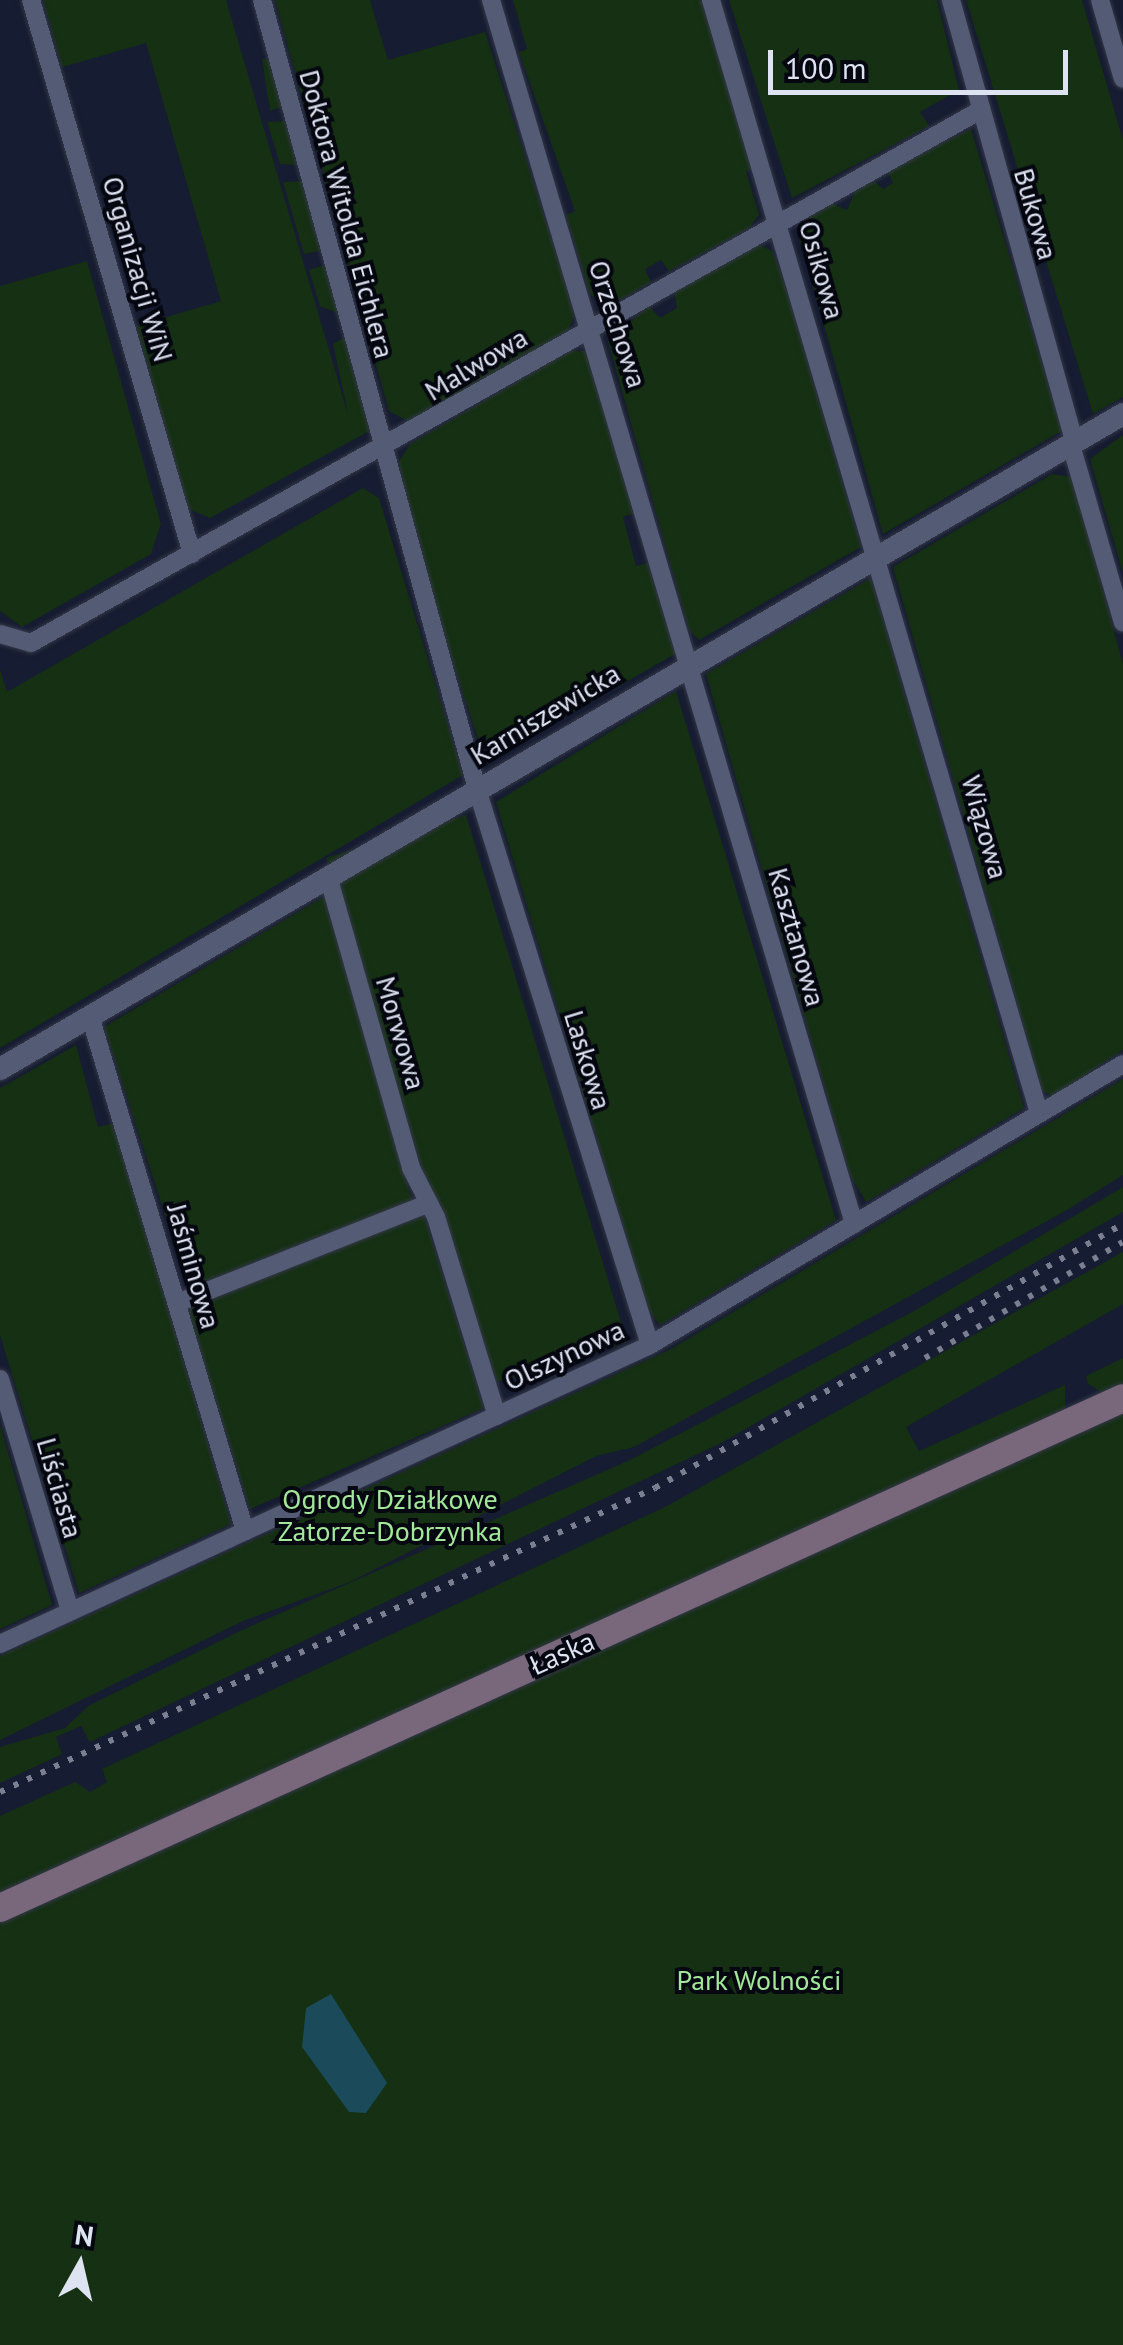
<!DOCTYPE html>
<html>
<head>
<meta charset="utf-8">
<style>
  body { margin:0 }
  #map { position:relative; width:1123px; height:2345px; overflow:hidden; background:#161c31; font-family:"PT Sans",sans-serif }
  div>[style] { position:absolute }
  .green>* { inset:0; background:#153012; transform-origin:0 0 }
  .water>* { inset:0; background:#1b4a5a }
  .roads { filter:drop-shadow(0 0 2px #333748) drop-shadow(0 0 2px #333748) }
  .minor>* { height:18px; margin:-9px; padding:0 9px; transform-origin:9px; border-radius:9px; background:#545c75 }
  .tertiary>* { height:22px; margin:-11px; padding:0 11px; transform-origin:11px; border-radius:11px; background:#545c75 }
  .secondary>* { height:28px; margin:-14px; padding:0 14px; transform-origin:14px; border-radius:14px; background:#79687c }
  .rail>* { height:6px; margin-top:-3px; transform-origin:0; background:repeating-linear-gradient(90deg,#7a8092 0 5px,transparent 0 15px) }
  span { translate:-50% -50%; white-space:nowrap; text-align:center; line-height:1.15; -webkit-text-stroke:8px #050710; paint-order:stroke }
  .street-label { font-size:28px; color:#dee3f2 }
  .park-label { font-size:28px; color:#a3e79a }
  .north { position:absolute; left:30px; top:2215px; width:100px; height:100px; -webkit-text-stroke:8px #050710; paint-order:stroke; rotate:8deg; font-size:28px; font-weight:700; line-height:40px; text-align:center; color:#dee3f2 }
  .north::after { content:''; display:block; margin:auto; width:35px; height:45px; background:#dee3f2; clip-path:polygon(50% 0,100% 100%,50% 72%,0 100%) }
  .scale { position:absolute; left:768px; top:50px; width:300px; height:45px; box-sizing:border-box; border:5px solid #dee3f2; border-top:0; padding-left:12px; font-size:30px; line-height:35px; white-space:nowrap; color:#dee3f2; -webkit-text-stroke:8px #050710; paint-order:stroke }
</style>
</head>
<body>
<div id="map">
  <div class="green">
    <i style="clip-path:polygon(43px 0,226px 0,349px 418px,333px 344px,347px 336px,373px 429px,210px 518px,188px 509px,136px 326px,221px 301px,146px 43px,62px 67px)"></i>
    <i style="clip-path:polygon(275px 0,370px 0,388px 60px,485px 32px,563px 275px,574px 316px,568px 331px,409px 422px,389px 411px)"></i>
    <i style="clip-path:polygon(513px 0,704px 0,755px 169px,746px 171px,759px 215px,748px 229px,669px 271px,661px 260px,645px 269px,651px 282px,614px 303px,590px 295px,566px 215px,575px 211px,519px 52px,527px 49px)"></i>
    <i style="clip-path:polygon(729px 0,937px 0,959px 90px,920px 112px,929px 126px,792px 198px)"></i>
    <i style="clip-path:polygon(966px 0,1082px 0,1123px 140px,1123px 397px,1093px 414px)"></i>
    <i style="clip-path:polygon(262px 59px,270px 59px,284px 106px,270px 111px)"></i>
    <i style="clip-path:polygon(288px 121px,298px 165px,280px 164px,267px 122px)"></i>
    <i style="clip-path:polygon(971px 129px,1062px 431px,883px 534px,798px 233px,806px 217px,831px 203px,847px 210px,857px 187px,872px 179px,883px 189px,893px 183px,887px 170px)"></i>
    <i style="clip-path:polygon(307px 181px,324px 250px,304px 254px,283px 182px)"></i>
    <i style="clip-path:polygon(756px 243px,772px 251px,784px 281px,861px 547px,699px 640px,689px 630px,608px 341px,649px 306px,660px 318px,677px 308px,674px 291px)"></i>
    <i style="clip-path:polygon(87px 261px,161px 524px,151px 554px,22px 627px,0 611px,0 286px)"></i>
    <i style="clip-path:polygon(328px 264px,342px 315px,320px 306px,309px 270px)"></i>
    <i style="clip-path:polygon(570px 351px,588px 351px,634px 513px,623px 517px,636px 566px,648px 563px,675px 654px,500px 754px,480px 745px,412px 537px,399px 461px,410px 444px)"></i>
    <i style="clip-path:polygon(1123px 435px,1123px 573px,1090px 459px)"></i>
    <i style="clip-path:polygon(1052px 474px,1072px 477px,1123px 664px,1123px 1050px,1053px 1096px,1042px 1091px,893px 567px)"></i>
    <i style="clip-path:polygon(363px 488px,379px 498px,463px 775px,0 1048px,0 670px,7px 692px)"></i>
    <i style="clip-path:polygon(871px 578px,1024px 1108px,866px 1202px,850px 1175px,706px 674px)"></i>
    <i style="clip-path:polygon(676px 691px,836px 1220px,660px 1325px,648px 1310px,496px 802px)"></i>
    <i style="left:466px;top:815px;width:551px;height:146px;rotate:73deg"></i>
    <i style="clip-path:polygon(325px 896px,412px 1200px,189px 1288px,104px 1027px)"></i>
    <i style="clip-path:polygon(76px 1045px,98px 1127px,114px 1123px,231px 1524px,79px 1593px,0 1335px,0 1088px)"></i>
    <i style="clip-path:polygon(1123px 1079px,1123px 1175px,1067px 1210px,634px 1447px,596px 1456px,350px 1582px,243px 1621px,0 1740px,0 1656px,671px 1349px)"></i>
    <i style="clip-path:polygon(1123px 1187px,1123px 1212px,721px 1443px,90px 1742px,81px 1726px,56px 1737px,62px 1754px,0 1783px,0 1747px,65px 1728px,88px 1706px,240px 1631px,630px 1460px,914px 1311px)"></i>
    <i style="clip-path:polygon(424px 1215px,484px 1408px,250px 1509px,187px 1309px)"></i>
    <i style="clip-path:polygon(1123px 1252px,1123px 1304px,906px 1427px,919px 1451px,1065px 1385px,1065px 1410px,0 1895px,0 1816px,75px 1782px,90px 1792px,107px 1782px,102px 1769px,665px 1507px)"></i>
    <i style="clip-path:polygon(1123px 1358px,1123px 1384px,1103px 1393px,1088px 1384px,1086px 1376px)"></i>
    <i style="clip-path:polygon(1123px 1413px,1123px 2345px,0 2345px,0 1921px)"></i>
    <i style="clip-path:polygon(0 1425px,52px 1605px,0 1629px)"></i>
  </div>
  <div class="water">
    <i style="clip-path:polygon(331px 1994px,387px 2083px,366px 2113px,349px 2112px,302px 2047px,306px 2008px)"></i>
  </div>
  <div class="roads">
    <div class="minor">
      <i style="left:31px;top:0;width:577px;rotate:73.8deg"></i>
      <i style="left:262px;top:0;width:818px;rotate:74.76deg"></i>
      <i style="left:477px;top:789px;width:582px;rotate:72.72deg"></i>
      <i style="left:491px;top:0;width:1277px;rotate:73.48deg"></i>
      <i style="left:711px;top:0;width:1160px;rotate:73.58deg"></i>
      <i style="left:951px;top:0;width:459px;rotate:74.4deg"></i>
      <i style="left:1100px;top:0;width:82px;rotate:73.8deg"></i>
      <i style="left:1071px;top:445px;width:185px;rotate:73.7deg"></i>
      <i style="left:0;top:634px;width:32px;rotate:16deg"></i>
      <i style="left:31px;top:643px;width:1087px;rotate:-29.3deg"></i>
      <i style="left:328px;top:876px;width:304px;rotate:74.1deg"></i>
      <i style="left:411px;top:1168px;width:55px;rotate:63deg"></i>
      <i style="left:436px;top:1217px;width:208px;rotate:73deg"></i>
      <i style="left:90px;top:1016px;width:538px;rotate:73.25deg"></i>
      <i style="left:177px;top:1303px;width:271px;rotate:-21.6deg"></i>
      <i style="left:0;top:1379px;width:242px;rotate:73.2deg"></i>
      <i style="left:0;top:1644px;width:715px;rotate:-24.7deg"></i>
      <i style="left:650px;top:1345px;width:550px;rotate:-30.71deg"></i>
    </div>
    <div class="tertiary">
      <i style="left:0;top:1069px;width:1300px;rotate:-30.25deg"></i>
    </div>
    <div class="secondary">
      <i style="left:0;top:1908px;width:1233px;rotate:-24.42deg"></i>
    </div>
  </div>
  <div class="rail">
    <i style="left:925px;top:1358px;width:229px;rotate:-30.4deg"></i>
    <i style="left:0;top:1792px;width:722px;rotate:-24.9deg"></i>
    <i style="left:655px;top:1488px;width:537px;rotate:-29.43deg"></i>
  </div>
  <div class="street-label">
    <span style="left:347px;top:214px;rotate:75deg">Doktora Witolda Eichlera</span>
    <span style="left:1036px;top:214px;rotate:74deg">Bukowa</span>
    <span style="left:138px;top:269px;rotate:74deg">Organizacji WiN</span>
    <span style="left:822px;top:270px;rotate:74deg">Osikowa</span>
    <span style="left:618px;top:324px;rotate:72deg">Orzechowa</span>
    <span style="left:476px;top:364px;rotate:-31deg">Malwowa</span>
    <span style="left:545px;top:714px;rotate:-31deg">Karniszewicka</span>
    <span style="left:985px;top:827px;rotate:74deg">Wiązowa</span>
    <span style="left:797px;top:937px;rotate:74deg">Kasztanowa</span>
    <span style="left:401px;top:1033px;rotate:74deg">Morwowa</span>
    <span style="left:588px;top:1060px;rotate:73deg">Laskowa</span>
    <span style="left:194px;top:1266px;rotate:74deg">Jaśminowa</span>
    <span style="left:564px;top:1355px;rotate:-25deg">Olszynowa</span>
    <span style="left:60px;top:1488px;rotate:74deg">Liściasta</span>
    <span style="left:562px;top:1653px;rotate:-24deg">Łaska</span>
  </div>
  <div class="park-label">
    <span style="left:390px;top:1515px">Ogrody Działkowe<br>Zatorze-Dobrzynka</span>
    <span style="left:759px;top:1980px">Park Wolności</span>
  </div>
  <div class="north">N</div>
  <div class="scale">100 m</div>
</div>
</body>
</html>
